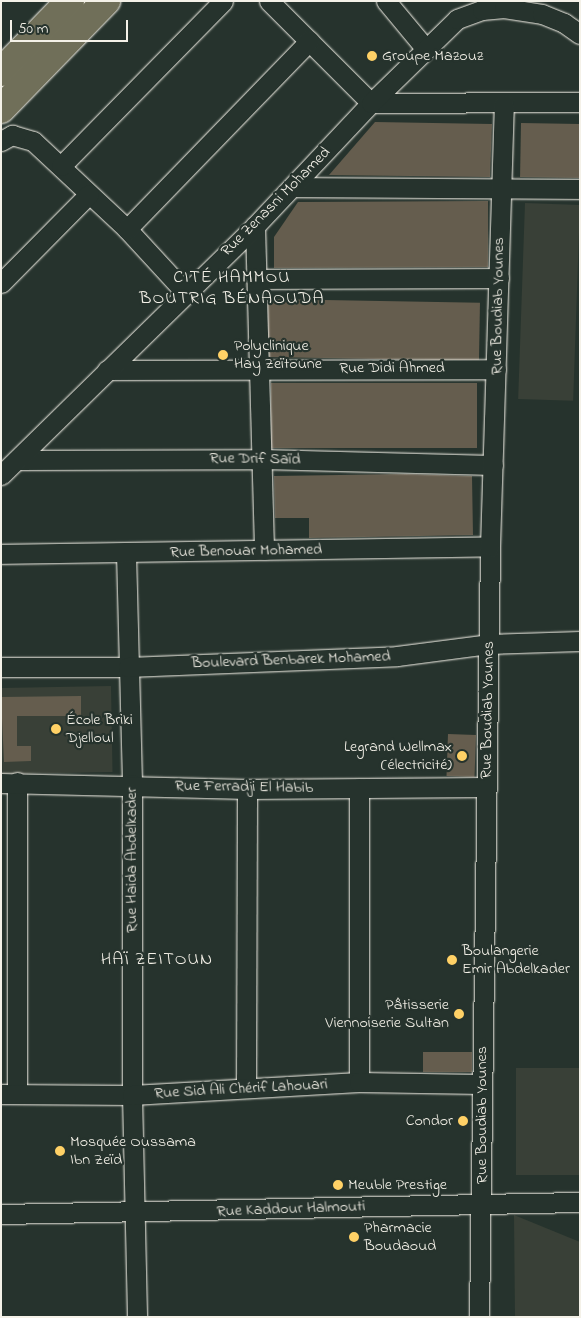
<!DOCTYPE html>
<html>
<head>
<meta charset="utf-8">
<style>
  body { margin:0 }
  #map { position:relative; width:581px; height:1318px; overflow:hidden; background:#26332d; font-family:"Indie Flower",sans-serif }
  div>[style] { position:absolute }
  .built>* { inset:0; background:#394037; transform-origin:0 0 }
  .building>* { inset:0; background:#655d4e; transform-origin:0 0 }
  .roads { filter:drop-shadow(0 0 1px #f4f1e8) drop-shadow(0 0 1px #f4f1e8) }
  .minor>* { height:19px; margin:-9.5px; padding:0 9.5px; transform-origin:9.5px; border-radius:9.5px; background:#26332d }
  .highway>* { height:28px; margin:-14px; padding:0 14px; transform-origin:14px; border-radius:14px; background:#706f59 }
  .dots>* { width:14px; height:14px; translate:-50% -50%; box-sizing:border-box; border:2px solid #26332d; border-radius:50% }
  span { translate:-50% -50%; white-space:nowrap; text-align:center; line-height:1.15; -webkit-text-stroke:4.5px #26332d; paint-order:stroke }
  .poi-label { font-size:16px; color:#f4f1e8 }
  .left { translate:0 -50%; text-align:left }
  .right { translate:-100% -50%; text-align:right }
  .street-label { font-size:16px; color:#f4f1e8 }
  .neighbourhood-label { font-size:18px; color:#f4f1e8; letter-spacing:1px }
  .frame { position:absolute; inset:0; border:2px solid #f4f1e8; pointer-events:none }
  .scale { position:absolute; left:10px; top:20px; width:118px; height:22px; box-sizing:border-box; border:2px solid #f4f1e8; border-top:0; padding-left:6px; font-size:15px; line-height:18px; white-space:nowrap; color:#f4f1e8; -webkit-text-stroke:4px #26332d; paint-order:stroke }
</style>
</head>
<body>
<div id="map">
  <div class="built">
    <i style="left:525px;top:203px;width:55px;height:196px;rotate:2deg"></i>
    <i style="left:111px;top:686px;width:86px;height:110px;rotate:89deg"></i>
    <i style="left:580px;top:1068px;width:107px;height:64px;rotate:90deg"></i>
    <i style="clip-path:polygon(514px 1215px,580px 1242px,580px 1317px,515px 1317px)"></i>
  </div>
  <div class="building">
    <i style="clip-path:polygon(375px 122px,492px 124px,490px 177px,329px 175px)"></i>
    <i style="left:521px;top:123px;width:59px;height:54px;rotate:1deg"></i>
    <i style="clip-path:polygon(488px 201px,488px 267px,274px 268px,274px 237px,298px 202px)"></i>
    <i style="left:268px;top:299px;width:212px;height:58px;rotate:1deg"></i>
    <i style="left:271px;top:383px;width:206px;height:65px"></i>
    <i style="clip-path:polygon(406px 474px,472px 476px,473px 535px,309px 538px,309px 518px,275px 518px,274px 476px)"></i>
    <i style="clip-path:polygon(81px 696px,81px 716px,17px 716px,17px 746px,31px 746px,31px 761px,4px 762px,1px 697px)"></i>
    <i style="left:448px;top:734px;width:28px;height:42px;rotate:2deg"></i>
    <i style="left:423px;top:1052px;width:49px;height:20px"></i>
  </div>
  <div class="roads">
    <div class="minor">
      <i style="left:269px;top:1px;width:144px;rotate:45deg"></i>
      <i style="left:371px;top:103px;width:209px;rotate:-0.3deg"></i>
      <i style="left:386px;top:1px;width:61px;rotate:50.3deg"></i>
      <i style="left:1px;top:141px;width:13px;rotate:-29deg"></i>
      <i style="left:12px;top:135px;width:22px;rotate:16deg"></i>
      <i style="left:33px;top:141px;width:129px;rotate:43.1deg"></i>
      <i style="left:127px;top:229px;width:86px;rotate:47.4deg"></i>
      <i style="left:61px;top:166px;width:231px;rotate:-45.5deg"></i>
      <i style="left:294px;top:187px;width:286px;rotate:0.4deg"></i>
      <i style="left:255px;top:226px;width:324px;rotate:88.4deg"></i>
      <i style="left:127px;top:229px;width:262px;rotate:-45.9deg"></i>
      <i style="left:256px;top:279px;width:243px;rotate:-0.2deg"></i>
      <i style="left:1px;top:283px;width:125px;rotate:-45.3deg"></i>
      <i style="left:107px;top:370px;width:389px;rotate:-0.1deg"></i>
      <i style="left:17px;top:460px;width:245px;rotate:-0.2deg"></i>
      <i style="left:262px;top:459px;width:231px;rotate:1.5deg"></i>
      <i style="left:1px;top:475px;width:356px;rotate:-44.4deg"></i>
      <i style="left:255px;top:226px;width:169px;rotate:-46.7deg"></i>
      <i style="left:371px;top:103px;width:120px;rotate:-44.3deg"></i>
      <i style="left:457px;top:19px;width:27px;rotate:-20deg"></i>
      <i style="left:482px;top:10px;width:22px;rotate:-5deg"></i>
      <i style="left:504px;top:8px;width:38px;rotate:9deg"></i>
      <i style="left:542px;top:14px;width:24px;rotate:22deg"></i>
      <i style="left:564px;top:23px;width:19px;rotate:35deg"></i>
      <i style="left:126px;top:553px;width:231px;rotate:88.5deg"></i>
      <i style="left:132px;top:784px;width:311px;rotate:90deg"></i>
      <i style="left:132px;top:1095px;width:222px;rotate:88.7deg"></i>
      <i style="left:1px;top:554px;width:489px;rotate:-0.9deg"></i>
      <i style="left:1px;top:667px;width:127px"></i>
      <i style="left:128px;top:667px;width:269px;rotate:-2.3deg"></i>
      <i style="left:397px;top:656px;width:94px;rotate:-7.4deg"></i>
      <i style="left:490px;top:644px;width:90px;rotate:-1.9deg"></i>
      <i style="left:17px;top:782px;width:312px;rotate:90deg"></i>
      <i style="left:1px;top:783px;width:246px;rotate:1.4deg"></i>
      <i style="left:247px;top:789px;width:239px;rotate:-0.5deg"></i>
      <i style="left:359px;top:788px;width:294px;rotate:90deg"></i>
      <i style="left:246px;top:1086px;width:297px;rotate:-89.8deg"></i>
      <i style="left:1px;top:1094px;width:131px;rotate:0.4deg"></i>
      <i style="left:132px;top:1095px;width:227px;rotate:-3.3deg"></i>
      <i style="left:359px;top:1082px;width:122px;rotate:0.9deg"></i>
      <i style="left:1px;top:1214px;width:579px;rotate:-1.19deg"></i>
      <i style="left:479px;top:1317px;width:771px;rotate:-89.18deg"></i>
      <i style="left:490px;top:546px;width:442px;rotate:-88.2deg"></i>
    </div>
    <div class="highway">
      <i style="left:1px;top:72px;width:99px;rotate:-45.8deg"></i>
      <i style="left:1px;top:109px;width:151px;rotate:-45.8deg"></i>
    </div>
  </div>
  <div class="dots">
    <i style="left:372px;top:56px;background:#ffd166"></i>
    <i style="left:223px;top:355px;background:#ffd166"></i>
    <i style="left:56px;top:729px;background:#ffd166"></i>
    <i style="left:462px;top:756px;background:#ffd166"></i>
    <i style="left:452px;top:960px;background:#ffd166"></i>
    <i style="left:459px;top:1014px;background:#ffd166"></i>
    <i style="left:463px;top:1121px;background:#ffd166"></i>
    <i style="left:60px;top:1151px;background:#ffd166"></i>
    <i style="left:338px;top:1185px;background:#ffd166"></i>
    <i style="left:354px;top:1237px;background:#ffd166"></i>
  </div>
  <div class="poi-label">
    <span class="left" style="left:382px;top:56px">Groupe Mazouz</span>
    <span class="left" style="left:234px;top:355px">Polyclinique<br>Hay Zeïtoune</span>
    <span class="left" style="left:66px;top:729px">École Briki<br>Djelloul</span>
    <span class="right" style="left:452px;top:756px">Legrand Wellmax<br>(électricité)</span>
    <span class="left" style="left:462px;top:960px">Boulangerie<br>Emir Abdelkader</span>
    <span class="right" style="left:449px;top:1014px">Pâtisserie<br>Viennoiserie Sultan</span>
    <span class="right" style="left:453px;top:1121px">Condor</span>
    <span class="left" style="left:70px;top:1151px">Mosquée Oussama<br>Ibn Zeïd</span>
    <span class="left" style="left:348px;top:1185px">Meuble Prestige</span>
    <span class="left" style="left:364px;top:1237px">Pharmacie<br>Boudaoud</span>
  </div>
  <div class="street-label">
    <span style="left:276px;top:202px;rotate:-45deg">Rue Zenasni Mohamed</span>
    <span style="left:498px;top:306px;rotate:-89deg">Rue Boudiab Younes</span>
    <span style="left:392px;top:368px">Rue Didi Ahmed</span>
    <span style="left:255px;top:459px;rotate:1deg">Rue Drif Saïd</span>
    <span style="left:246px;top:551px;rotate:-1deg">Rue Benouar Mohamed</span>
    <span style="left:291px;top:660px;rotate:-2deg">Boulevard Benbarek Mohamed</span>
    <span style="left:488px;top:710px;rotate:-89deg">Rue Boudiab Younes</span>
    <span style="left:244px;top:787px;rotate:1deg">Rue Ferradji El Habib</span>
    <span style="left:132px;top:860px;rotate:-90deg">Rue Haida Abdelkader</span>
    <span style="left:241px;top:1089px;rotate:-3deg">Rue Sid Ali Chérif Lahouari</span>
    <span style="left:482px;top:1115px;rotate:-90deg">Rue Boudiab Younes</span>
    <span style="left:291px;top:1209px;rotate:-2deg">Rue Kaddour Halmouti</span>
  </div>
  <div class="neighbourhood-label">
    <span style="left:232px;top:289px">CITÉ HAMMOU<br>BOUTRIG BÉNAOUDA</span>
    <span style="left:157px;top:960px">HAÏ ZEITOUN</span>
  </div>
  <div class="frame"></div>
  <div class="scale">50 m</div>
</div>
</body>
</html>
